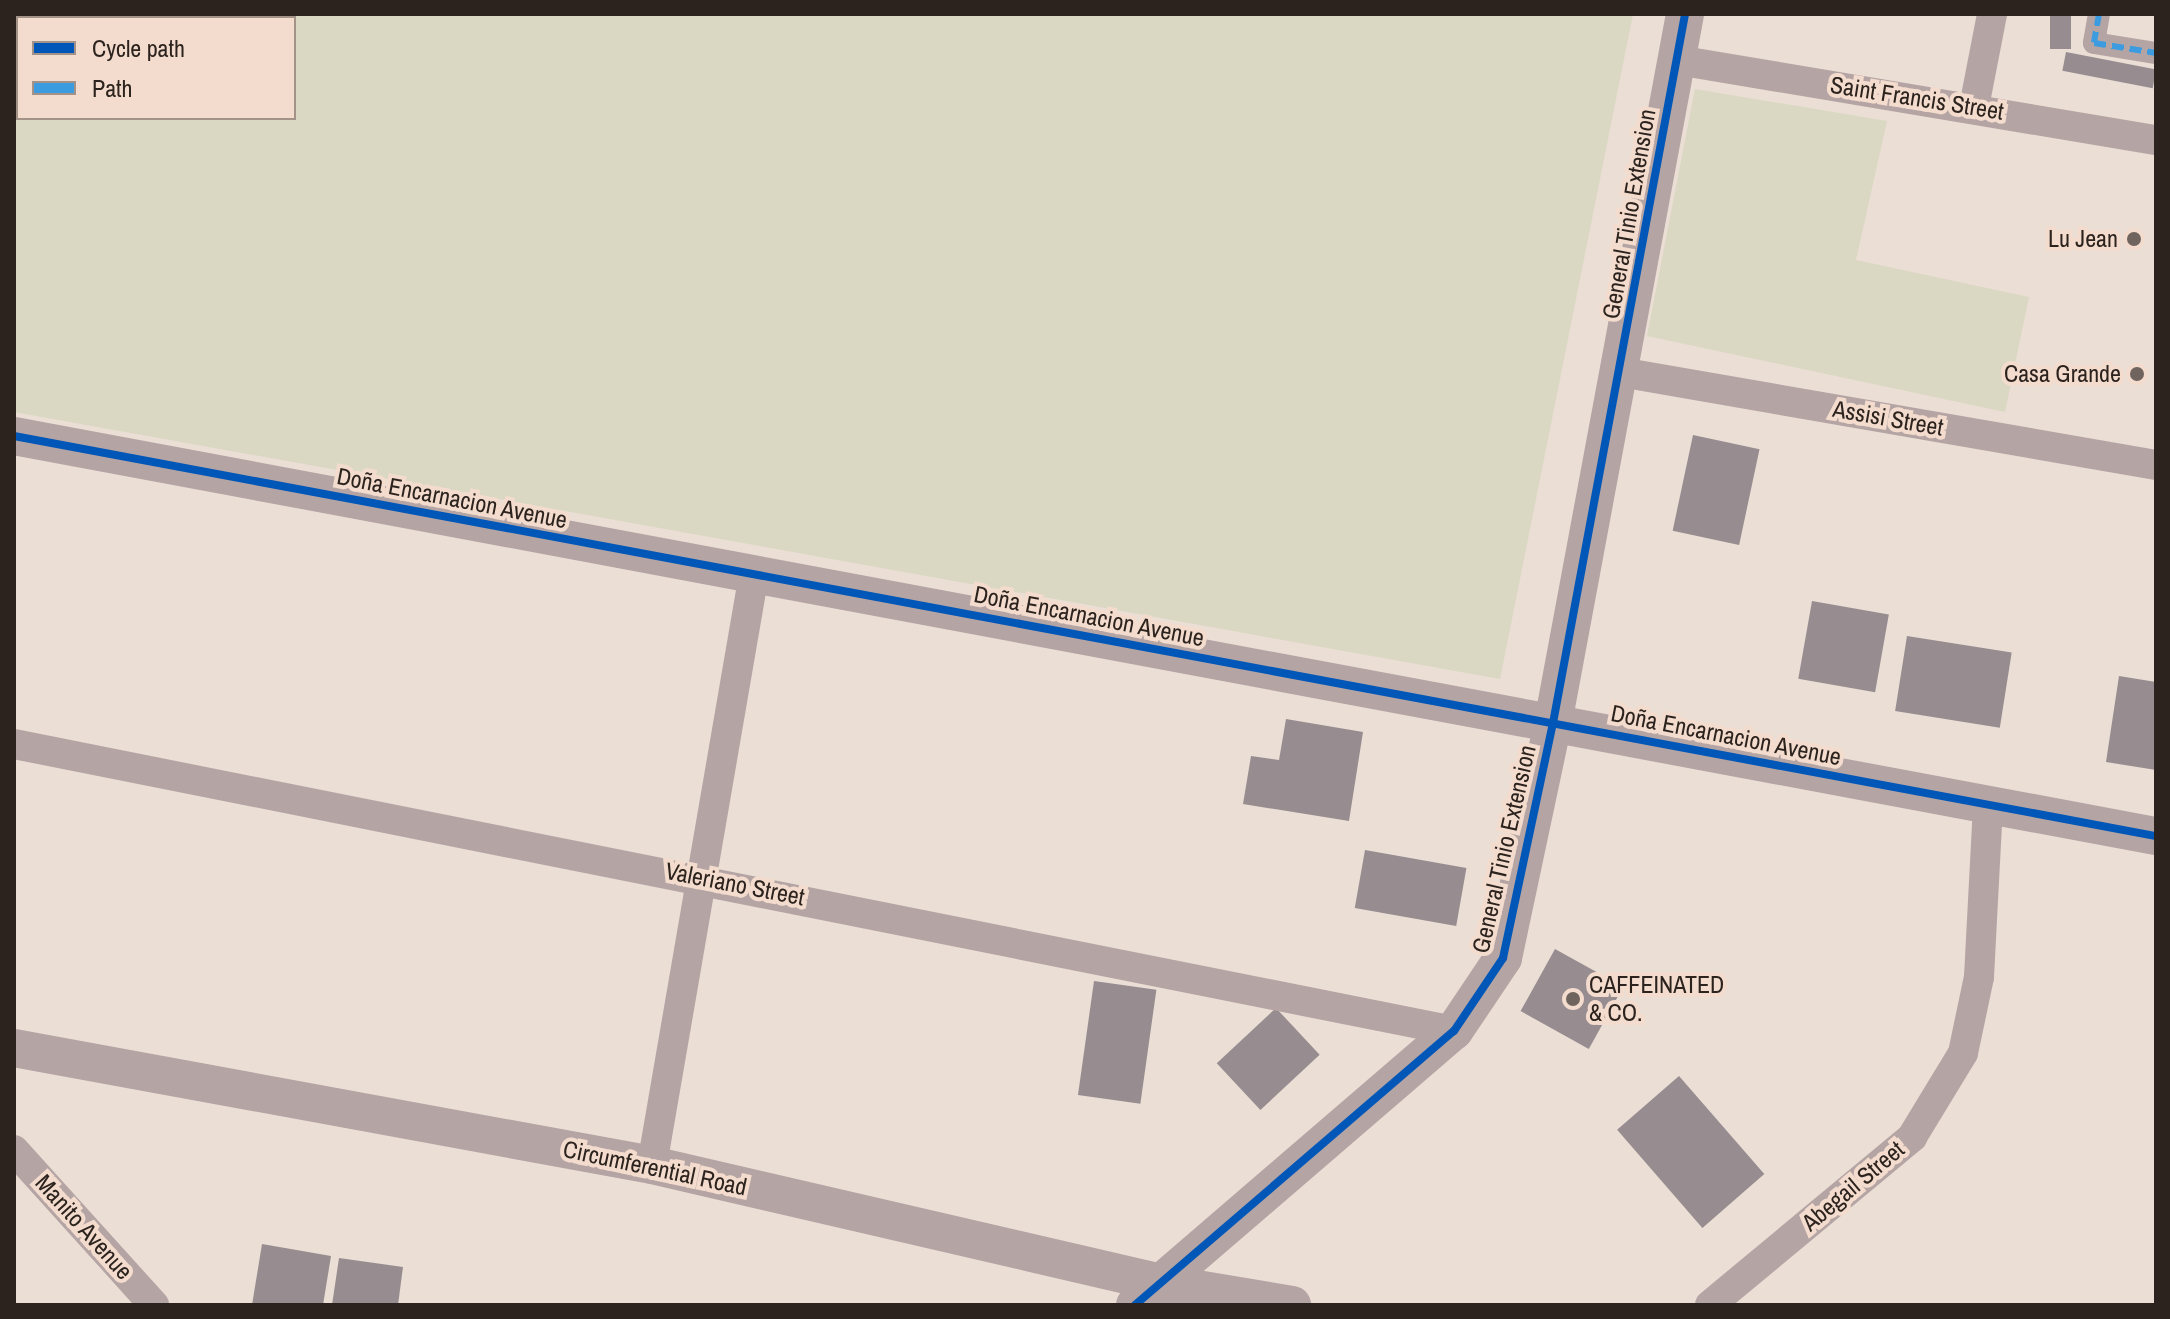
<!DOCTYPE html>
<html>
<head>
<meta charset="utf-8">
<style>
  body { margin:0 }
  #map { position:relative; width:2170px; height:1319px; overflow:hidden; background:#ebded5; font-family:"Archivo Narrow",sans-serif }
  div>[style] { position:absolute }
  .green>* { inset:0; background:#dad7c3 }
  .building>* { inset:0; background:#978d90; transform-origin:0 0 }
  .pedestrian>* { height:22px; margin:-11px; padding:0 11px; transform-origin:11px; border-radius:11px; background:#b4a4a4 }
  .minor>* { height:30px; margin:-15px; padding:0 15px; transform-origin:15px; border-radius:15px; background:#b4a4a4 }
  .tertiary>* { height:38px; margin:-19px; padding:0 19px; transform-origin:19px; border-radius:19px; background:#b4a4a4 }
  .quiet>* { height:6px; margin-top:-3px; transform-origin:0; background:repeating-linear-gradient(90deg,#3d9ce0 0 12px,transparent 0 18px) }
  .cycleway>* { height:8px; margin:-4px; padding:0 4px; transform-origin:4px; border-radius:4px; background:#0057b8 }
  .dots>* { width:22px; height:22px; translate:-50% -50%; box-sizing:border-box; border:4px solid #f3dccd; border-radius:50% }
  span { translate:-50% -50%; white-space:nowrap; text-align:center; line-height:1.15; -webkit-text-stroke:8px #f3dccd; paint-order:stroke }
  .street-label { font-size:24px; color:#2c231e }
  .poi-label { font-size:24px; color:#2c231e }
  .right { translate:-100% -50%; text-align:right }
  .left { translate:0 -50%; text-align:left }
  .frame { position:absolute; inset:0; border:16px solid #2c231e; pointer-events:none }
  .legend { position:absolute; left:16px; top:16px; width:280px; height:104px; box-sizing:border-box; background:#f3dccd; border:2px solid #a39287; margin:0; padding:10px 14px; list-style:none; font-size:24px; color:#2c231e }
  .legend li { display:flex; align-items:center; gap:16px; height:40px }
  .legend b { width:40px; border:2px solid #a39287 }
</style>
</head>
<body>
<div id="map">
  <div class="green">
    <i style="clip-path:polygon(evenodd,14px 14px,1633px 14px,1500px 679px,14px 412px,14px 14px,18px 18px,294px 18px,294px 118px,18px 118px,18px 18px)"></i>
    <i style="clip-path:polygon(1695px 89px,1887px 121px,1856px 260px,2029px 297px,2005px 412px,1647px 336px)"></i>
  </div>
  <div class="building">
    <i style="left:2050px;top:14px;width:21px;height:35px"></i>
    <i style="left:2066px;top:52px;width:92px;height:19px;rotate:11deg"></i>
    <i style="left:1693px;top:435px;width:68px;height:98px;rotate:12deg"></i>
    <i style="left:1812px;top:601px;width:78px;height:79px;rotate:10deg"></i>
    <i style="left:1907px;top:636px;width:106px;height:76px;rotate:9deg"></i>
    <i style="clip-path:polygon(2119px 676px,2156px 682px,2156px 770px,2106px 762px)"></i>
    <i style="clip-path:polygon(1286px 719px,1363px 732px,1349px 821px,1243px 804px,1251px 756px,1279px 760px)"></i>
    <i style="left:1365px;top:850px;width:103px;height:59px;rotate:10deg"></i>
    <i style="left:1555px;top:949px;width:78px;height:71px;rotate:29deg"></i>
    <i style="left:1094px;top:981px;width:63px;height:115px;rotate:8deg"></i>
    <i style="left:1276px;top:1008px;width:64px;height:81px;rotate:47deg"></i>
    <i style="left:1679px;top:1076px;width:130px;height:82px;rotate:49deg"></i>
    <i style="clip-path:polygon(262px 1244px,331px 1256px,323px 1305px,252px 1305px)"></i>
    <i style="clip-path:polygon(339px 1258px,403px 1267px,398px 1305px,332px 1305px)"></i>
  </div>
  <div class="pedestrian">
    <i style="left:2099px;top:14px;width:29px;rotate:100deg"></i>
    <i style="left:2094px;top:43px;width:63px;rotate:9.2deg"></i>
  </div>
  <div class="minor">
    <i style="left:1677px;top:60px;width:486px;rotate:9.5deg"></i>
    <i style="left:1974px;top:107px;width:95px;rotate:-79deg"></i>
    <i style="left:1620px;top:372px;width:544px;rotate:9.84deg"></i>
    <i style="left:14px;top:744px;width:1468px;rotate:11.27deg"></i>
    <i style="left:14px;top:1150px;width:209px;rotate:47.9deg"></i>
    <i style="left:652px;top:1165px;width:600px;rotate:-80.21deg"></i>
    <i style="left:1710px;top:1305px;width:263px;rotate:-39.7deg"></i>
    <i style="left:1912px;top:1137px;width:98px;rotate:-58.7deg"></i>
    <i style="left:1963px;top:1053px;width:78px;rotate:-78.1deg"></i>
    <i style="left:1979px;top:977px;width:173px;rotate:-87deg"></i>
  </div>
  <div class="tertiary">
    <i style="left:14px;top:436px;width:2179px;rotate:10.58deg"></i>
    <i style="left:14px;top:1048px;width:649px;rotate:10.39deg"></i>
    <i style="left:652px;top:1165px;width:522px;rotate:13.05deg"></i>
    <i style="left:1161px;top:1283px;width:133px;rotate:9.5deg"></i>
    <i style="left:1135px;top:1305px;width:421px;rotate:-40.7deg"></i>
    <i style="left:1454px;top:1031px;width:88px;rotate:-56.1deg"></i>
    <i style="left:1503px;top:958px;width:240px;rotate:-78deg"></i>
    <i style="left:1553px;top:723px;width:721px;rotate:-79.45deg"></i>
  </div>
  <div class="quiet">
    <i style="left:2099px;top:14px;width:29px;rotate:100deg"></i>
    <i style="left:2094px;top:43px;width:63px;rotate:9.2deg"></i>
  </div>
  <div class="cycleway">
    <i style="left:14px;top:436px;width:2179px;rotate:10.58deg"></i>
    <i style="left:1135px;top:1305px;width:421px;rotate:-40.7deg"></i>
    <i style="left:1454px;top:1031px;width:88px;rotate:-56.1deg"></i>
    <i style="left:1503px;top:958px;width:240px;rotate:-78deg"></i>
    <i style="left:1553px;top:723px;width:721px;rotate:-79.45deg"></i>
  </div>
  <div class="dots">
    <i style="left:2134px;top:239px;background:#6f645e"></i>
    <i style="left:2137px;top:374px;background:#6f645e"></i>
    <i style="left:1573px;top:999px;background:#6f645e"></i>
  </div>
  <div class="street-label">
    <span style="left:1917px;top:98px;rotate:9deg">Saint Francis Street</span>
    <span style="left:1629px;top:214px;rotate:-80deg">General Tinio Extension</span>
    <span style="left:1888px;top:418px;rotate:10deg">Assisi Street</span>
    <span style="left:452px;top:498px;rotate:11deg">Doña Encarnacion Avenue</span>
    <span style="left:1089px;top:616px;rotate:11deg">Doña Encarnacion Avenue</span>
    <span style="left:1726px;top:735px;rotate:11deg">Doña Encarnacion Avenue</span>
    <span style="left:1504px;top:849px;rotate:-77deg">General Tinio Extension</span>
    <span style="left:735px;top:884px;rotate:11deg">Valeriano Street</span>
    <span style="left:655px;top:1168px;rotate:12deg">Circumferential Road</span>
    <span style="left:1853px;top:1186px;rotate:-40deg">Abegail Street</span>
    <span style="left:84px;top:1227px;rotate:48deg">Manito Avenue</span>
  </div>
  <div class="poi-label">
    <span class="right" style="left:2118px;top:239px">Lu Jean</span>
    <span class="right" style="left:2121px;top:374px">Casa Grande</span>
    <span class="left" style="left:1589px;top:999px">CAFFEINATED<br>&amp; CO.</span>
  </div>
  <div class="frame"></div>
  <ul class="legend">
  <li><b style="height:10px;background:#0057b8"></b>Cycle path</li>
  <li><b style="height:10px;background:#3d9ce0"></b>Path</li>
  </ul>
</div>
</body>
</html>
